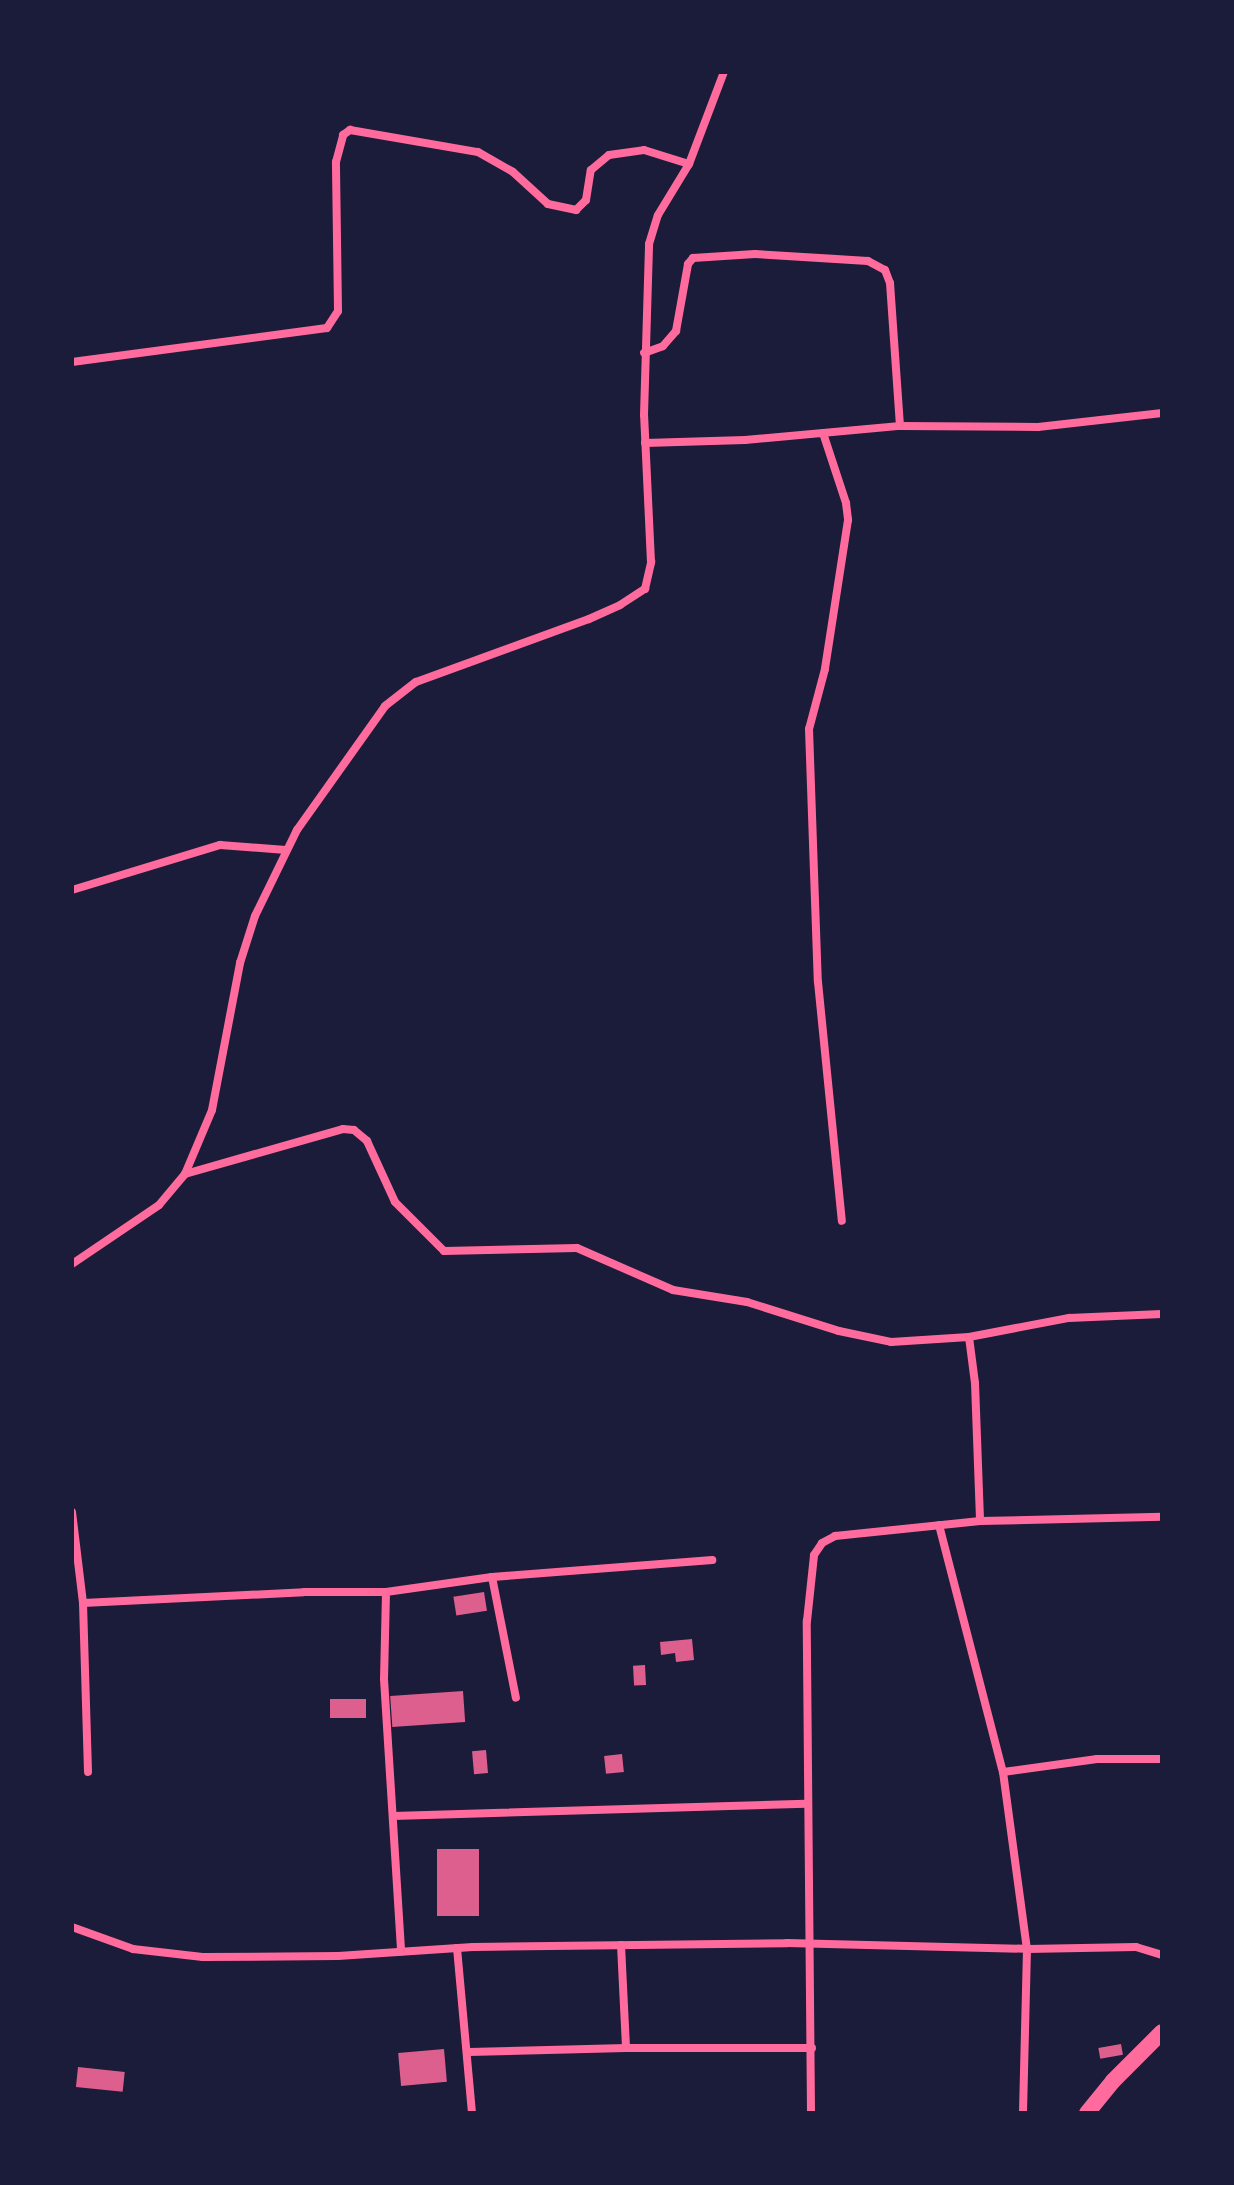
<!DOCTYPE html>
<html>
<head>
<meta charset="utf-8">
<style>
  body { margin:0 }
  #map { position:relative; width:1234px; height:2185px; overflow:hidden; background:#1b1b3a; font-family:"Times New Roman",serif }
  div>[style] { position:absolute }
  .building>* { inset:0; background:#dd5f8e; transform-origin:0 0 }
  .minor>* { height:8px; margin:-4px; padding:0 4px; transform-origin:4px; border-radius:4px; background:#ff6b9d }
  .primary>* { height:16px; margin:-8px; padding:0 8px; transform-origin:8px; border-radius:8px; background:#ff6b9d }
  span { translate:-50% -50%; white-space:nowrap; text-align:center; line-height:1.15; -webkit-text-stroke:8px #1b1b3a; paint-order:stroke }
  .frame { position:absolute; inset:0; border:74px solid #1b1b3a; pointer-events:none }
</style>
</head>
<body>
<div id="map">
  <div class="building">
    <i style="left:484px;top:1592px;width:19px;height:31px;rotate:81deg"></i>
    <i style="clip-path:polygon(692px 1639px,694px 1660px,676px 1662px,675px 1653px,661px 1655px,660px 1642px)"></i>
    <i style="left:645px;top:1665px;width:20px;height:12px;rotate:87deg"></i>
    <i style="left:463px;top:1691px;width:31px;height:73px;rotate:86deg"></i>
    <i style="left:330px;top:1699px;width:36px;height:19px"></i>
    <i style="left:486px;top:1750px;width:23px;height:14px;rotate:85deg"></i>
    <i style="left:622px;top:1754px;width:18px;height:18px;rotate:84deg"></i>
    <i style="left:437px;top:1849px;width:42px;height:67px"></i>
    <i style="left:1121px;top:2044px;width:11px;height:23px;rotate:80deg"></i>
    <i style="left:444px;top:2049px;width:33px;height:46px;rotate:85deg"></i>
    <i style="left:78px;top:2067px;width:47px;height:20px;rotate:6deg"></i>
  </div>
  <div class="minor">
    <i style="left:644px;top:353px;width:20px;rotate:-20deg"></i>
    <i style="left:663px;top:346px;width:20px;rotate:-49deg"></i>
    <i style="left:676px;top:331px;width:68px;rotate:-79.8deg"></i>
    <i style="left:688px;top:264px;width:8px;rotate:-50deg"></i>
    <i style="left:693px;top:258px;width:62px;rotate:-3.7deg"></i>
    <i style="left:755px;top:254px;width:113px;rotate:3.5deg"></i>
    <i style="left:868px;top:261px;width:19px;rotate:28deg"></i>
    <i style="left:885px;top:270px;width:14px;rotate:69deg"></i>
    <i style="left:890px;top:283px;width:143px;rotate:86deg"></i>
    <i style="left:72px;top:362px;width:257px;rotate:-7.6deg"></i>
    <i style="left:327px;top:328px;width:20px;rotate:-57deg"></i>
    <i style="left:338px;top:311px;width:149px;rotate:-90.8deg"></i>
    <i style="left:336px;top:162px;width:28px;rotate:-75deg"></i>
    <i style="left:343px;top:135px;width:9px;rotate:-36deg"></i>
    <i style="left:350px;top:130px;width:130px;rotate:9.8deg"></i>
    <i style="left:478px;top:152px;width:40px;rotate:29.7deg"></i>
    <i style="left:513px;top:172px;width:47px;rotate:42.4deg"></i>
    <i style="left:548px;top:204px;width:29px;rotate:12deg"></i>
    <i style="left:576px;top:210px;width:14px;rotate:-45deg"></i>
    <i style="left:586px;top:200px;width:30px;rotate:-81deg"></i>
    <i style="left:591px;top:170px;width:23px;rotate:-40deg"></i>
    <i style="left:609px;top:155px;width:35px;rotate:-8deg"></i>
    <i style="left:644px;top:150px;width:47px;rotate:17.3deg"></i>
    <i style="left:823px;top:433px;width:74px;rotate:71.8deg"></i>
    <i style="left:846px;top:503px;width:17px;rotate:83deg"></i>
    <i style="left:848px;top:520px;width:151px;rotate:98.8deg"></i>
    <i style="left:825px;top:669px;width:62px;rotate:104.9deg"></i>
    <i style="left:809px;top:729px;width:253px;rotate:88deg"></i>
    <i style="left:818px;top:982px;width:240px;rotate:84.3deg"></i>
    <i style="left:645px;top:443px;width:100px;rotate:-1.7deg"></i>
    <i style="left:745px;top:440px;width:156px;rotate:-5.2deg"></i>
    <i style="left:900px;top:426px;width:138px;rotate:0.4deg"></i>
    <i style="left:1038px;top:427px;width:125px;rotate:-6.4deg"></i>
    <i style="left:72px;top:890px;width:155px;rotate:-16.9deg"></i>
    <i style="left:220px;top:845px;width:66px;rotate:4.3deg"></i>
    <i style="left:185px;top:1174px;width:164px;rotate:-15.9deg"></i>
    <i style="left:343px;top:1129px;width:11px;rotate:5deg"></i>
    <i style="left:354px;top:1130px;width:17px;rotate:40deg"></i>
    <i style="left:367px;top:1141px;width:67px;rotate:65.3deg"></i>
    <i style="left:395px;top:1202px;width:69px;rotate:45deg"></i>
    <i style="left:444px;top:1251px;width:133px;rotate:-1.3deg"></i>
    <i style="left:577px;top:1248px;width:105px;rotate:23.6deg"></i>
    <i style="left:673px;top:1290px;width:75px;rotate:9.2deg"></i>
    <i style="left:747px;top:1302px;width:96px;rotate:17.5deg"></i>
    <i style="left:839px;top:1331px;width:53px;rotate:11.9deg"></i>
    <i style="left:891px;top:1342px;width:78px;rotate:-3.7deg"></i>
    <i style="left:969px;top:1337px;width:102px;rotate:-10.8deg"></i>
    <i style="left:1069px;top:1318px;width:93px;rotate:-2.5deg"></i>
    <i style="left:72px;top:1264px;width:105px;rotate:-34.1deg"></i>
    <i style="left:159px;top:1205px;width:40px;rotate:-50deg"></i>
    <i style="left:185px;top:1174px;width:69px;rotate:-67.1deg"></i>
    <i style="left:212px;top:1110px;width:150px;rotate:-79.2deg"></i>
    <i style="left:240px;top:963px;width:49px;rotate:-72.3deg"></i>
    <i style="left:255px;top:916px;width:96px;rotate:-64deg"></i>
    <i style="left:297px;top:830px;width:152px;rotate:-54.6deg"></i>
    <i style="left:385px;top:706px;width:39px;rotate:-38deg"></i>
    <i style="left:416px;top:682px;width:184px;rotate:-20deg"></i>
    <i style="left:589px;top:619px;width:34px;rotate:-24deg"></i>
    <i style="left:620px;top:605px;width:30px;rotate:-33deg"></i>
    <i style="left:645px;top:589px;width:28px;rotate:-77deg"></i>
    <i style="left:651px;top:562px;width:147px;rotate:-92.7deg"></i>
    <i style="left:644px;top:415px;width:171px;rotate:-88.3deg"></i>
    <i style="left:649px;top:244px;width:30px;rotate:-73deg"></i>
    <i style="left:658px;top:215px;width:60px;rotate:-58.7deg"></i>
    <i style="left:689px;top:164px;width:98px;rotate:-69.2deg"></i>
    <i style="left:969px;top:1337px;width:46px;rotate:82.6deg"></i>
    <i style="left:975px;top:1383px;width:138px;rotate:87.9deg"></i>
    <i style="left:72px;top:1512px;width:92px;rotate:83.1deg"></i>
    <i style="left:83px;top:1603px;width:169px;rotate:88.3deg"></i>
    <i style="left:939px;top:1525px;width:255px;rotate:75.5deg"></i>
    <i style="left:1003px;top:1772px;width:179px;rotate:82.3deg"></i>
    <i style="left:1027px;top:1949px;width:164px;rotate:91.4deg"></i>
    <i style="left:492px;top:1577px;width:123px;rotate:78.8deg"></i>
    <i style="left:386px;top:1592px;width:87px;rotate:91.3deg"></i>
    <i style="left:384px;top:1679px;width:273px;rotate:86.4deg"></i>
    <i style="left:83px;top:1603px;width:221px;rotate:-2.8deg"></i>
    <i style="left:304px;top:1592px;width:82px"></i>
    <i style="left:386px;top:1592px;width:107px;rotate:-8.1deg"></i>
    <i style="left:492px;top:1577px;width:221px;rotate:-4.4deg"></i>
    <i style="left:1003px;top:1772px;width:95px;rotate:-7.9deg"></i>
    <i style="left:1097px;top:1759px;width:65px"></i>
    <i style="left:393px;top:1816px;width:413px;rotate:-1.7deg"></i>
    <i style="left:72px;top:1927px;width:65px;rotate:19.8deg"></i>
    <i style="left:133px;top:1949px;width:70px;rotate:6.5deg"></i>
    <i style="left:203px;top:1957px;width:135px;rotate:-0.4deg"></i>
    <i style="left:338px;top:1956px;width:135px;rotate:-3.8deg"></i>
    <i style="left:473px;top:1947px;width:314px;rotate:-0.7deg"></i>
    <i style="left:787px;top:1943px;width:240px;rotate:1.4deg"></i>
    <i style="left:1027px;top:1949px;width:109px;rotate:-1.1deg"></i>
    <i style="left:1136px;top:1947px;width:27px;rotate:17deg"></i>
    <i style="left:621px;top:1945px;width:103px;rotate:87.2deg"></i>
    <i style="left:457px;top:1948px;width:166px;rotate:84.8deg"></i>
    <i style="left:469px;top:2052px;width:157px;rotate:-1.5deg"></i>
    <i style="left:626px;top:2048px;width:186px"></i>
    <i style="left:811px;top:2113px;width:492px;rotate:-90.5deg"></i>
    <i style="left:807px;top:1621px;width:66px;rotate:-83.9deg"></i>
    <i style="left:814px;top:1555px;width:14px;rotate:-56deg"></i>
    <i style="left:822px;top:1543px;width:15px;rotate:-28deg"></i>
    <i style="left:835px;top:1536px;width:146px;rotate:-5.9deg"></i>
    <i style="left:980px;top:1521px;width:182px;rotate:-1.3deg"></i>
  </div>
  <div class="primary">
    <i style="left:1087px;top:2113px;width:41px;rotate:-50.9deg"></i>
    <i style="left:1113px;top:2081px;width:69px;rotate:-45deg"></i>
  </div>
  <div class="frame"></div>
</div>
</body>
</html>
